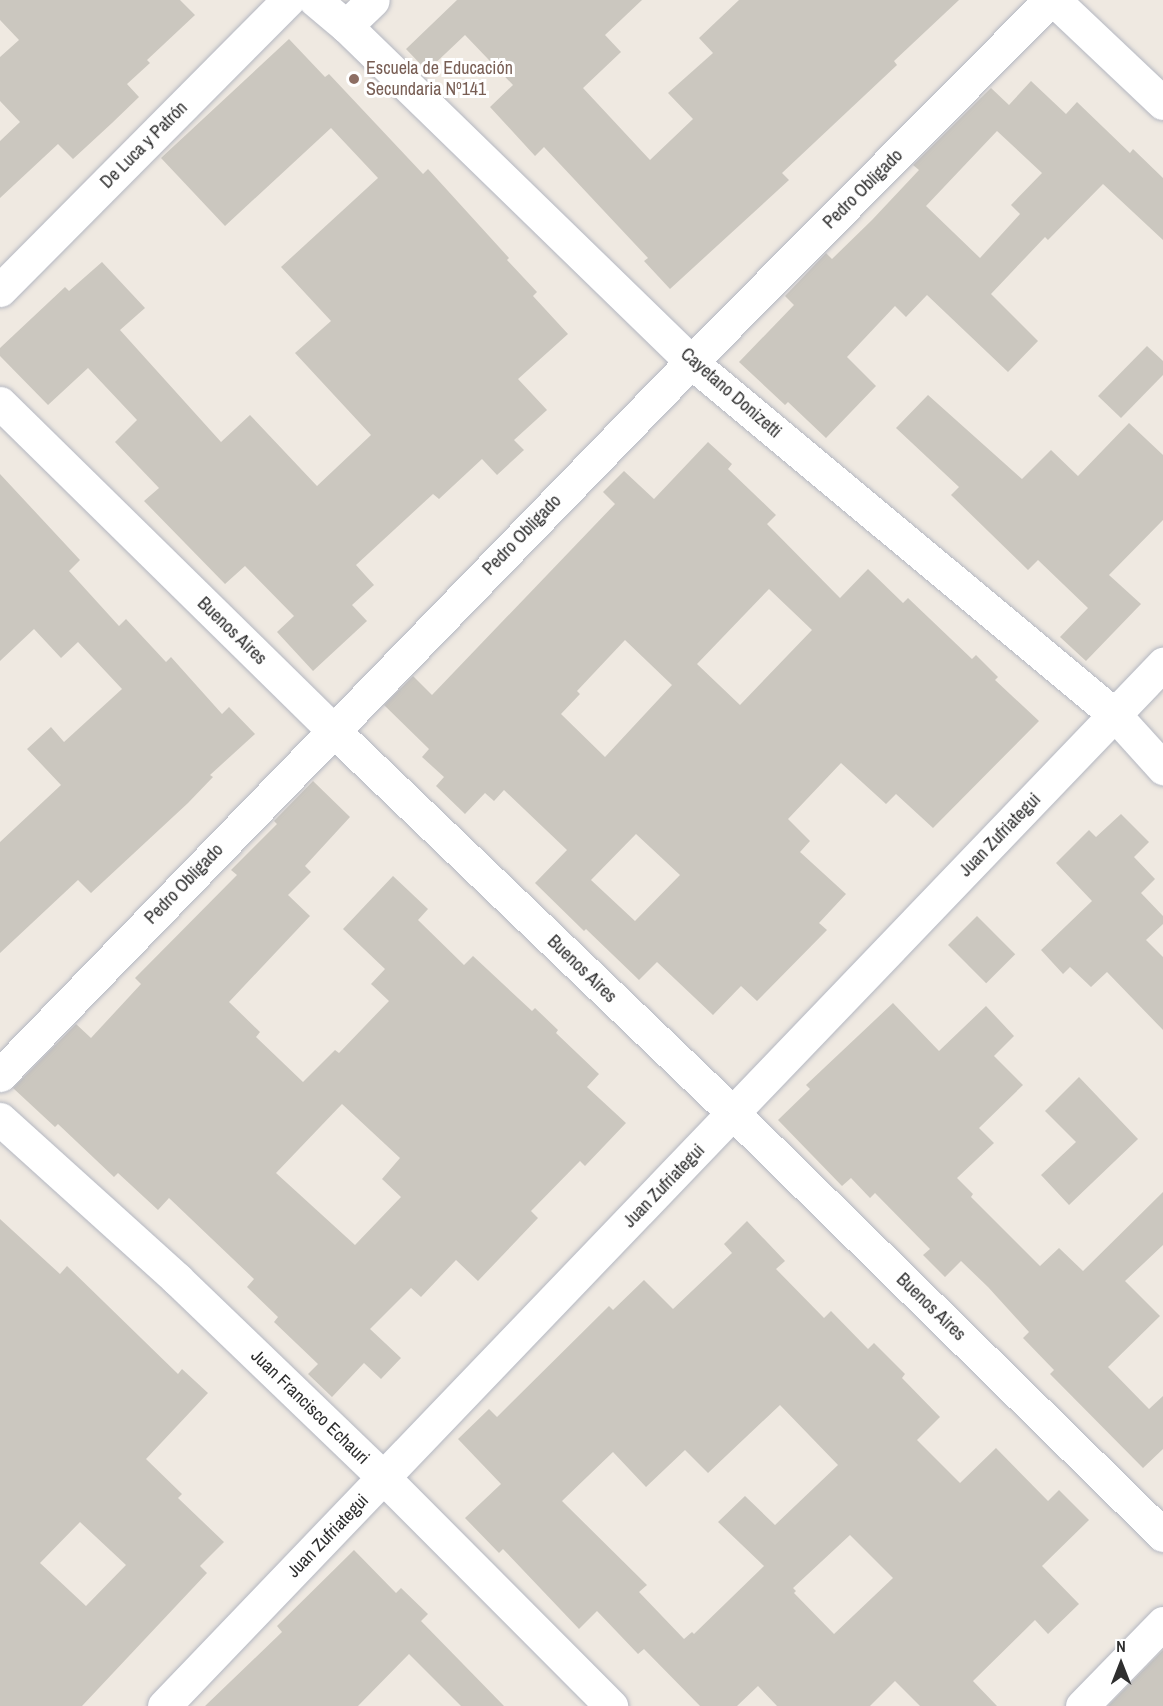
<!DOCTYPE html>
<html>
<head>
<meta charset="utf-8">
<style>
  body { margin:0 }
  #map { position:relative; width:1163px; height:1706px; overflow:hidden; background:#efe9e1; font-family:"Archivo Narrow",sans-serif }
  div>[style] { position:absolute }
  .building>* { inset:0; background:#cbc7bf; transform-origin:0 0 }
  .roads { filter:drop-shadow(0 0 2px #b4b7c1) drop-shadow(0 0 2px #b4b7c1) }
  .minor>* { height:33px; margin:-16.5px; padding:0 16.5px; transform-origin:16.5px; border-radius:16.5px; background:#fff }
  .dots>* { width:16px; height:16px; translate:-50% -50%; box-sizing:border-box; border:3px solid #fff; border-radius:50% }
  span { translate:-50% -50%; white-space:nowrap; text-align:center; line-height:1.15; -webkit-text-stroke:6px #fff; paint-order:stroke }
  .education-label { font-size:18px; color:#785e54 }
  .left { translate:0 -50%; text-align:left }
  .street-label { font-size:18px; color:#2e2e2e }
  .north { position:absolute; left:1091px; top:1634px; width:60px; height:60px; -webkit-text-stroke:4px #fff; paint-order:stroke; rotate:0deg; font-size:16px; font-weight:700; line-height:24px; text-align:center; color:#2e2e2e }
  .north::after { content:''; display:block; margin:auto; width:21px; height:27px; background:#2e2e2e; clip-path:polygon(50% 0,100% 100%,50% 72%,0 100%) }
</style>
</head>
<body>
<div id="map">
  <div class="building">
    <i style="clip-path:polygon(0 0,180px 0,195px 15px,147px 60px,150px 63px,127px 84px,139px 97px,112px 123px,73px 159px,58px 144px,0 198px,0 141px,20px 122px,0 101px,0 57px,19px 40px,0 20px)"></i>
    <i style="clip-path:polygon(457px 0,642px 0,605px 35px,621px 52px,583px 88px,650px 160px,693px 119px,668px 93px,713px 53px,699px 38px,739px 0,959px 0,894px 61px,897px 65px,782px 173px,789px 180px,670px 289px,644px 261px,648px 258px,544px 147px,535px 156px,490px 107px,513px 85px,465px 35px,427px 71px,406px 49px)"></i>
    <i style="clip-path:polygon(289px 39px,325px 77px,329px 74px,423px 174px,428px 169px,509px 258px,507px 260px,537px 292px,533px 296px,568px 334px,518px 379px,547px 410px,514px 440px,524px 450px,497px 475px,482px 459px,439px 499px,433px 494px,356px 565px,374px 585px,352px 605px,367px 621px,313px 671px,277px 632px,294px 616px,245px 566px,225px 584px,144px 501px,159px 488px,115px 442px,137px 420px,88px 368px,48px 405px,0 356px,0 348px,65px 287px,69px 291px,102px 262px,145px 308px,120px 330px,221px 442px,250px 415px,317px 486px,371px 435px,295px 353px,331px 321px,281px 267px,378px 178px,331px 128px,225px 226px,161px 158px)"></i>
    <i style="clip-path:polygon(evenodd,1031px 81px,1066px 114px,1077px 102px,1130px 153px,1133px 149px,1163px 178px,1163px 240px,1103px 184px,1048px 240px,1045px 237px,991px 294px,1038px 341px,1008px 372px,927px 295px,906px 317px,895px 306px,847px 357px,876px 386px,826px 438px,788px 402px,785px 405px,739px 362px,794px 305px,785px 296px,826px 253px,832px 259px,872px 220px,919px 170px,913px 165px,991px 88px,1009px 105px,1031px 81px,997px 131px,1042px 173px,1011px 205px,1020px 214px,980px 258px,926px 206px,997px 131px)"></i>
    <i style="clip-path:polygon(1147px 346px,1163px 361px,1163px 375px,1121px 418px,1098px 396px)"></i>
    <i style="clip-path:polygon(928px 395px,1022px 479px,1051px 450px,1078px 476px,1129px 423px,1163px 455px,1163px 520px,1109px 575px,1141px 604px,1086px 661px,1060px 637px,1088px 608px,1038px 560px,1028px 570px,951px 495px,959px 487px,896px 428px)"></i>
    <i style="clip-path:polygon(evenodd,708px 442px,732px 464px,728px 469px,776px 515px,767px 524px,840px 598px,868px 569px,903px 603px,908px 598px,972px 659px,976px 655px,998px 677px,995px 680px,1039px 721px,933px 828px,896px 794px,886px 804px,841px 763px,788px 819px,810px 841px,800px 852px,846px 894px,819px 923px,827px 930px,757px 1001px,741px 986px,713px 1015px,657px 962px,639px 980px,586px 929px,584px 931px,535px 883px,567px 850px,504px 790px,494px 801px,485px 793px,465px 814px,436px 786px,444px 777px,422px 757px,429px 749px,384px 705px,413px 676px,432px 695px,615px 504px,603px 492px,624px 471px,654px 499px,708px 442px,769px 589px,812px 630px,740px 705px,697px 664px,769px 589px,708px 442px,625px 640px,672px 685px,605px 757px,561px 714px,580px 694px,577px 691px,625px 640px,708px 442px,636px 834px,680px 875px,635px 921px,591px 880px,636px 834px)"></i>
    <i style="clip-path:polygon(0 474px,80px 560px,69px 571px,119px 626px,126px 619px,166px 662px,171px 657px,222px 714px,229px 707px,255px 734px,210px 775px,213px 777px,188px 803px,91px 893px,78px 880px,0 953px,0 842px,61px 785px,27px 749px,51px 727px,64px 742px,122px 689px,78px 642px,61px 658px,34px 629px,0 661px)"></i>
    <i style="clip-path:polygon(evenodd,313px 781px,350px 817px,305px 866px,311px 872px,288px 895px,310px 916px,229px 1002px,260px 1032px,256px 1037px,303px 1082px,335px 1050px,339px 1053px,389px 1001px,371px 984px,385px 969px,343px 929px,393px 876px,428px 909px,418px 920px,464px 965px,473px 956px,532px 1011px,535px 1008px,558px 1030px,556px 1033px,599px 1074px,587px 1087px,626px 1123px,585px 1166px,580px 1161px,531px 1211px,538px 1218px,478px 1281px,456px 1260px,421px 1297px,411px 1288px,370px 1329px,401px 1358px,381px 1379px,364px 1363px,332px 1397px,308px 1374px,318px 1364px,274px 1322px,278px 1317px,247px 1287px,254px 1279px,169px 1198px,158px 1210px,118px 1173px,114px 1177px,58px 1124px,55px 1127px,13px 1088px,76px 1024px,91px 1038px,141px 984px,135px 978px,237px 875px,231px 870px,277px 824px,274px 821px,313px 781px,342px 1104px,400px 1158px,382px 1179px,401px 1197px,355px 1245px,276px 1173px,342px 1104px)"></i>
    <i style="clip-path:polygon(1121px 814px,1149px 842px,1134px 857px,1155px 879px,1141px 893px,1163px 916px,1163px 924px,1146px 940px,1163px 957px,1163px 1030px,1107px 972px,1091px 987px,1070px 967px,1063px 974px,1041px 950px,1092px 901px,1056px 863px,1089px 830px,1096px 837px)"></i>
    <i style="left:977px;top:916px;width:54px;height:41px;rotate:45deg"></i>
    <i style="clip-path:polygon(893px 1003px,939px 1051px,986px 1006px,1014px 1036px,994px 1056px,1023px 1085px,979px 1128px,994px 1143px,957px 1178px,973px 1194px,971px 1197px,1040px 1266px,1059px 1248px,1083px 1271px,1163px 1192px,1163px 1245px,1125px 1281px,1160px 1316px,1108px 1367px,1149px 1409px,1163px 1396px,1163px 1449px,1143px 1468px,1050px 1374px,1054px 1370px,1023px 1338px,1029px 1332px,988px 1287px,961px 1261px,945px 1277px,923px 1255px,930px 1249px,875px 1193px,870px 1198px,851px 1178px,842px 1186px,778px 1120px,810px 1089px,806px 1085px)"></i>
    <i style="clip-path:polygon(1079px 1077px,1138px 1139px,1069px 1205px,1041px 1175px,1076px 1142px,1045px 1111px)"></i>
    <i style="clip-path:polygon(evenodd,0 1219px,60px 1274px,67px 1266px,178px 1374px,182px 1369px,208px 1393px,146px 1459px,182px 1494px,178px 1498px,224px 1542px,200px 1566px,207px 1573px,82px 1706px,0 1706px,0 1219px,80px 1522px,126px 1565px,86px 1606px,40px 1563px,80px 1522px)"></i>
    <i style="clip-path:polygon(evenodd,747px 1221px,785px 1261px,776px 1269px,824px 1318px,831px 1311px,868px 1349px,874px 1343px,905px 1374px,902px 1378px,940px 1417px,917px 1440px,960px 1483px,996px 1448px,1048px 1501px,1059px 1490px,1089px 1520px,1042px 1566px,1079px 1604px,1048px 1634px,1035px 1620px,973px 1681px,997px 1706px,920px 1706px,895px 1681px,870px 1706px,777px 1706px,758px 1686px,737px 1706px,700px 1706px,644px 1649px,638px 1654px,597px 1611px,579px 1629px,503px 1549px,499px 1553px,465px 1518px,501px 1484px,458px 1439px,489px 1409px,497px 1417px,609px 1306px,613px 1310px,644px 1280px,673px 1309px,732px 1253px,724px 1244px,747px 1221px,780px 1405px,838px 1465px,775px 1525px,745px 1496px,718px 1522px,764px 1566px,694px 1634px,692px 1632px,684px 1639px,639px 1592px,647px 1585px,562px 1501px,613px 1452px,646px 1487px,685px 1450px,708px 1473px,780px 1405px,747px 1221px,850px 1535px,893px 1578px,834px 1634px,794px 1593px,796px 1591px,793px 1588px,850px 1535px)"></i>
    <i style="clip-path:polygon(354px 1550px,396px 1593px,401px 1588px,428px 1614px,421px 1621px,504px 1706px,461px 1706px,409px 1654px,358px 1706px,205px 1706px,282px 1632px,277px 1626px)"></i>
    <i style="clip-path:polygon(1163px 1650px,1163px 1706px,1108px 1706px,1151px 1662px)"></i>
  </div>
  <div class="roads">
    <div class="minor">
      <i style="left:315px;top:0;width:40px;rotate:40deg"></i>
      <i style="left:346px;top:26px;width:482px;rotate:44.2deg"></i>
      <i style="left:691px;top:362px;width:552px;rotate:39.78deg"></i>
      <i style="left:1115px;top:715px;width:72px;rotate:47.8deg"></i>
      <i style="left:1054px;top:0;width:150px;rotate:43.4deg"></i>
      <i style="left:346px;top:26px;width:37px;rotate:-44deg"></i>
      <i style="left:0;top:290px;width:409px;rotate:-45.2deg"></i>
      <i style="left:0;top:403px;width:467px;rotate:44.5deg"></i>
      <i style="left:333px;top:730px;width:555px;rotate:43.76deg"></i>
      <i style="left:734px;top:1114px;width:601px;rotate:44.46deg"></i>
      <i style="left:0;top:1075px;width:993px;rotate:-45.9deg"></i>
      <i style="left:691px;top:362px;width:510px;rotate:-45.24deg"></i>
      <i style="left:0;top:1119px;width:239px;rotate:42.1deg"></i>
      <i style="left:177px;top:1279px;width:287px;rotate:43.9deg"></i>
      <i style="left:384px;top:1478px;width:322px;rotate:45.1deg"></i>
      <i style="left:164px;top:1706px;width:1444px;rotate:-46.21deg"></i>
      <i style="left:1082px;top:1706px;width:116px;rotate:-45.7deg"></i>
    </div>
  </div>
  <div class="dots">
    <i style="left:354px;top:79px;background:#8d6e63"></i>
  </div>
  <div class="education-label">
    <span class="left" style="left:366px;top:79px">Escuela de Educación<br>Secundaria Nº141</span>
  </div>
  <div class="street-label">
    <span style="left:144px;top:145px;rotate:-45deg">De Luca y Patrón</span>
    <span style="left:863px;top:189px;rotate:-45deg">Pedro Obligado</span>
    <span style="left:731px;top:393px;rotate:41deg">Cayetano Donizetti</span>
    <span style="left:522px;top:535px;rotate:-46deg">Pedro Obligado</span>
    <span style="left:232px;top:631px;rotate:44deg">Buenos Aires</span>
    <span style="left:1000px;top:835px;rotate:-46deg">Juan Zufriategui</span>
    <span style="left:184px;top:884px;rotate:-46deg">Pedro Obligado</span>
    <span style="left:582px;top:969px;rotate:44deg">Buenos Aires</span>
    <span style="left:664px;top:1186px;rotate:-46deg">Juan Zufriategui</span>
    <span style="left:931px;top:1307px;rotate:44deg">Buenos Aires</span>
    <span style="left:310px;top:1407px;rotate:44deg">Juan Francisco Echauri</span>
    <span style="left:328px;top:1536px;rotate:-46deg">Juan Zufriategui</span>
  </div>
  <div class="north">N</div>
</div>
</body>
</html>
